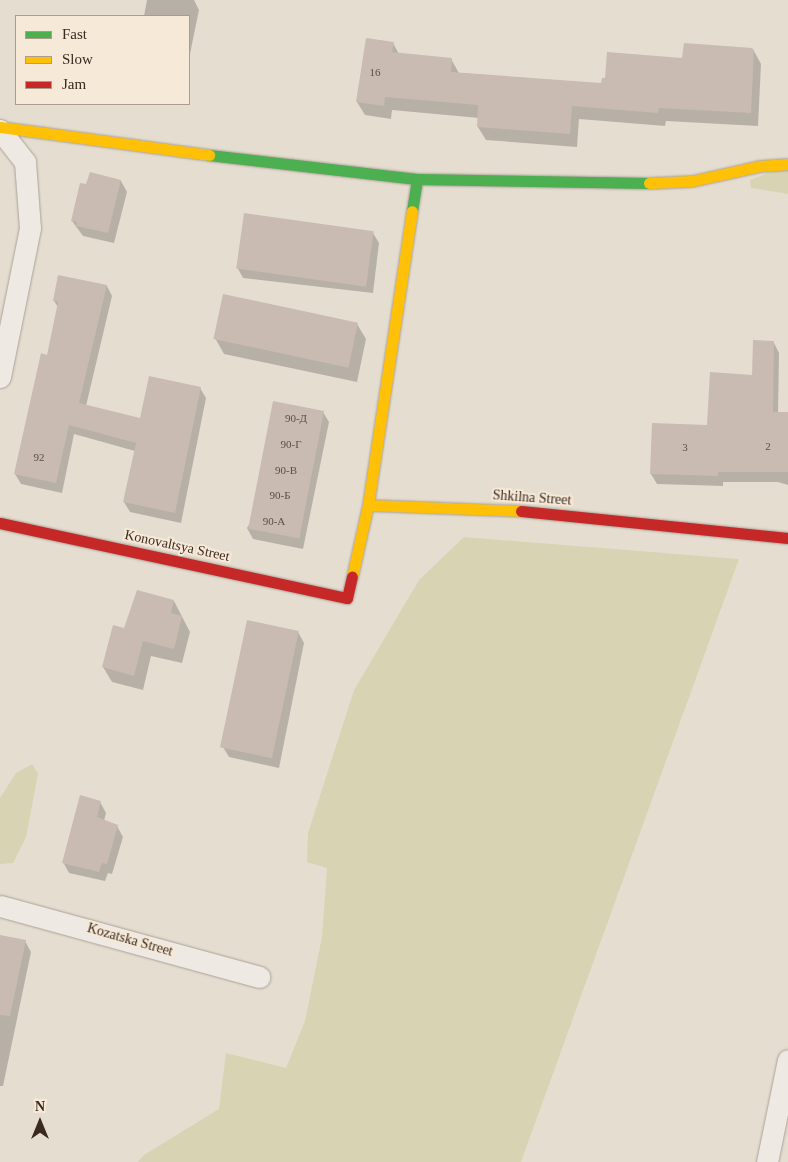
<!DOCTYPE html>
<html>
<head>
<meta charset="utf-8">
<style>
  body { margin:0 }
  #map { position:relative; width:788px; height:1162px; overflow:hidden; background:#e5ddd0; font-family:"Times New Roman",serif }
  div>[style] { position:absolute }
  .green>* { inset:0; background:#d8d4b3 }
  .shadow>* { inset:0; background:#0003 }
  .building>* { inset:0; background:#c9bbb1; transform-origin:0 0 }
  .roads { filter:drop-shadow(0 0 1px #aba298) drop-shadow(0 0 1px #aba298) }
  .street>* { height:21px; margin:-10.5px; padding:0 10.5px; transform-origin:10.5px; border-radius:10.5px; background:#eee9e2 }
  .fast>* { height:11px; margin:-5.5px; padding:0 5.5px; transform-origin:5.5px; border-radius:5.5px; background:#4caf50 }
  .slow>* { height:11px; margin:-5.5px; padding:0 5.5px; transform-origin:5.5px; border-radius:5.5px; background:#ffc107 }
  .jam>* { height:11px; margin:-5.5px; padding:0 5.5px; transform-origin:5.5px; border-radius:5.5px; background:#c62828 }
  span { translate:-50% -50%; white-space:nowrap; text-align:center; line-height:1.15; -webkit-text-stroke:4px #f6e9d7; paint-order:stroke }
  .number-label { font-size:11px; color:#5e4e44 }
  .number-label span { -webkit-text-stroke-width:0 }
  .street-label { font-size:14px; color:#3b2920 }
  .legend { position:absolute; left:15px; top:15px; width:175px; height:90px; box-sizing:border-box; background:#f6e9d7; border:1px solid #ab9c8e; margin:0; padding:6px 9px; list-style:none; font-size:15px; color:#3b2920 }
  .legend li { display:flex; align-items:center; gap:10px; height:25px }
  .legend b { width:25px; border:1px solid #ab9c8e }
  .north { position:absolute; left:15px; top:1097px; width:50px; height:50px; -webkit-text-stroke:4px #f6e9d7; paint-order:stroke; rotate:0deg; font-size:14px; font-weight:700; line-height:20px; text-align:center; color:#3b2920 }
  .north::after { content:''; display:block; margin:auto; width:18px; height:22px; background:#3b2920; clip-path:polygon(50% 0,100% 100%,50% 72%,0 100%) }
</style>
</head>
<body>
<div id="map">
  <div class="green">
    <i style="clip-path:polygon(788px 166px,788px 194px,751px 188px,750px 180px)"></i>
    <i style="clip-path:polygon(464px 537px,739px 559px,521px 1162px,138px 1162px,144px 1155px,219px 1109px,226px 1053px,286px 1068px,305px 1021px,322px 937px,327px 868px,307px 862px,308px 833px,354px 690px,419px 580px)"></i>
    <i style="clip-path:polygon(32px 764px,38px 774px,26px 837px,13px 863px,0 864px,0 798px,16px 773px)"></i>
  </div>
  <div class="shadow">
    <i style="clip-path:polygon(147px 0,194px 0,199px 10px,190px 54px,189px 16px,144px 16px)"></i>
    <i style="clip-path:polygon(393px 43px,399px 54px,451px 59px,459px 73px,602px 84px,684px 59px,754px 51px,761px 64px,758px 126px,666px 121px,665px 126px,579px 119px,577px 147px,486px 140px,478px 127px,479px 118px,392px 110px,391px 119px,365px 115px,357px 102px)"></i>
    <i style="clip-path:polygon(121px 181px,127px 192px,114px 243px,83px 236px,72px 221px,87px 186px)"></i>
    <i style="clip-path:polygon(373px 233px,379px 243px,373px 293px,243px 278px,237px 267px)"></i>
    <i style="clip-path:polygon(107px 286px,112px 296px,86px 406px,141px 420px,200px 388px,206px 398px,181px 523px,130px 512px,124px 502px,135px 451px,74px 434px,62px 493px,21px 484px,15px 474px,48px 356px,58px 307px,54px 301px)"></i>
    <i style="clip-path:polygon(357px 324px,366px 339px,357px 382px,224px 354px,215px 338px)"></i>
    <i style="clip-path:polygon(774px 343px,779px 353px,778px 414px,788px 414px,788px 485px,778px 482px,723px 482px,723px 486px,657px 484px,651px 474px,708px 426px,753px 376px)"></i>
    <i style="clip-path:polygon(323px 412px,329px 422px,303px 549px,253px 539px,247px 528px)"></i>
    <i style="clip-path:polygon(174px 601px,190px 632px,182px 663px,151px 656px,143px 690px,112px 682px,103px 667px,125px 630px)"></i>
    <i style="clip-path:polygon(298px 632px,304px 643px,279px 768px,229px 757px,223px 747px)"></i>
    <i style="clip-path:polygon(100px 802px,106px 813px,104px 821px,117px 826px,123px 837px,112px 874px,108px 873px,105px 881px,69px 873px,63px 862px)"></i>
    <i style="clip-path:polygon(0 936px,25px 941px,31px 952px,3px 1086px,0 1086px)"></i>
  </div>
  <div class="building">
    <i style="clip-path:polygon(366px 38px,394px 42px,392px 52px,452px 58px,451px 72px,601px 83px,602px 78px,605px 78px,607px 52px,682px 58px,684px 43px,752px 48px,754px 50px,751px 113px,659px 108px,658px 113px,572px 106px,570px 134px,477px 127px,478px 105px,385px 97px,384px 106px,356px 102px)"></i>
    <i style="clip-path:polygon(90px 172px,121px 180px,108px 233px,76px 226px,77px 222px,71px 221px,80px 183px,86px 184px)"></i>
    <i style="left:244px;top:213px;width:131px;height:56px;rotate:8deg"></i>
    <i style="clip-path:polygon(58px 275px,107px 285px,79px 403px,140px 418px,149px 376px,201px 387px,175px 513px,123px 502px,136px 443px,69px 425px,56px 483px,14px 474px,41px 353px,47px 355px,58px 302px,53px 301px)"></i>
    <i style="left:223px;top:294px;width:138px;height:46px;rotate:12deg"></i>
    <i style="clip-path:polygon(753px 340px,774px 341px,773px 412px,788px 412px,788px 472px,718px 472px,718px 476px,650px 474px,652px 423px,707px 425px,710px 372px,752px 375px)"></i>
    <i style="left:273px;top:401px;width:52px;height:130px;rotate:11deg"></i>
    <i style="clip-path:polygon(137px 590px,174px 600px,171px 613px,182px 616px,174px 649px,143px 641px,134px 676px,102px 667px,113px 625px,124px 628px)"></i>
    <i style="left:247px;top:620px;width:53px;height:130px;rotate:12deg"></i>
    <i style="clip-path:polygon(80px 795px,101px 801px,97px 817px,118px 825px,107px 864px,102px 863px,99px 872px,62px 863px)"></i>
    <i style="clip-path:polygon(0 935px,26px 940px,10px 1016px,0 1015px)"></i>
  </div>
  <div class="roads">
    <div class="street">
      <i style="left:0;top:130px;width:41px;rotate:52deg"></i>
      <i style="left:25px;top:162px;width:66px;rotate:85.7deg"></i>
      <i style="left:30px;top:228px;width:152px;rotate:101.4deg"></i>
      <i style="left:0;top:906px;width:269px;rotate:15.3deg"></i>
      <i style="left:767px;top:1162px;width:104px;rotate:-78.4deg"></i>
    </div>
    <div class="fast">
      <i style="left:209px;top:155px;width:209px;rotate:6.6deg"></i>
      <i style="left:412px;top:211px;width:32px;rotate:-81deg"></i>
      <i style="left:417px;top:179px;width:232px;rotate:1deg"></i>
    </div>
    <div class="slow">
      <i style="left:0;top:127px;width:211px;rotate:7.6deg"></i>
      <i style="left:649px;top:183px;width:43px;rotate:-2.7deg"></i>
      <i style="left:692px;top:181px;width:70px;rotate:-12.4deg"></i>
      <i style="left:760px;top:166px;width:28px;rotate:-4deg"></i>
      <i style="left:368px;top:505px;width:297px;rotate:-81.5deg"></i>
      <i style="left:352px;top:577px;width:74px;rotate:-77.5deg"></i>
      <i style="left:368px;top:505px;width:153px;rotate:2.2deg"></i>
    </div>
    <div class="jam">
      <i style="left:521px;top:511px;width:268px;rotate:5.8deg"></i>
      <i style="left:0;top:523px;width:355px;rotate:12.2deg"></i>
      <i style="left:347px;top:598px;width:22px;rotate:-77deg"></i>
    </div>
  </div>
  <div class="number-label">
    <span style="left:375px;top:72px">16</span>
    <span style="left:296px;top:418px">90-Д</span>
    <span style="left:291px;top:444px">90-Г</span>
    <span style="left:768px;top:446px">2</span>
    <span style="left:685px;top:447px">3</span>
    <span style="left:39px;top:457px">92</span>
    <span style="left:286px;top:470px">90-В</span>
    <span style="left:280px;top:495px">90-Б</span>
    <span style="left:274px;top:521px">90-А</span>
  </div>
  <div class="street-label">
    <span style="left:532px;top:498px;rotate:4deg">Shkilna Street</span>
    <span style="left:177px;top:546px;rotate:12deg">Konovaltsya Street</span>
    <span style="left:130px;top:940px;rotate:16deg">Kozatska Street</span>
  </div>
  <ul class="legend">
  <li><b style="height:6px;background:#4caf50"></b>Fast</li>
  <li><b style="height:6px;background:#ffc107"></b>Slow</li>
  <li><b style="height:6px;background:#c62828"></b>Jam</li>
  </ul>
  <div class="north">N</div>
</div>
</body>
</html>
